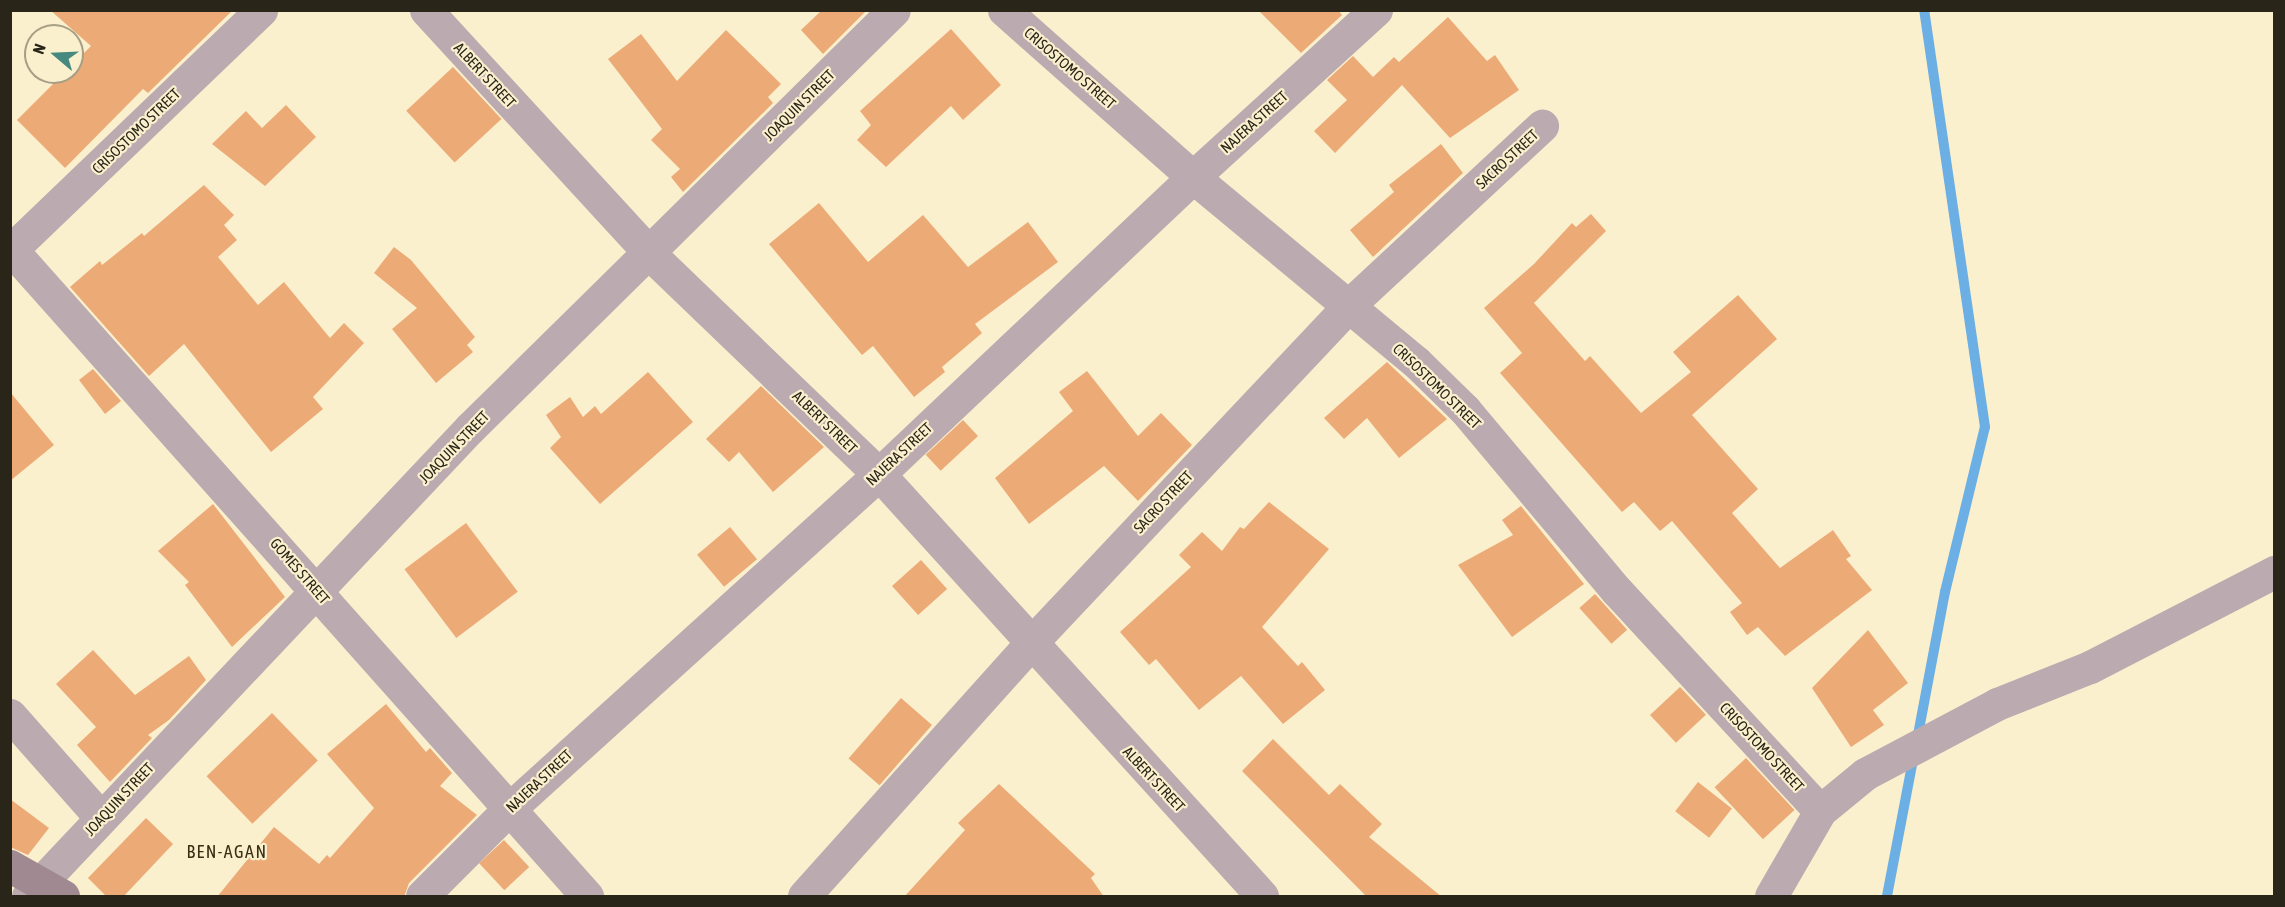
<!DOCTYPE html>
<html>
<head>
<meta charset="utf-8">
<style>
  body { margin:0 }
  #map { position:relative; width:2285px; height:907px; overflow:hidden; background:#fbf0ce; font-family:"Asap Condensed",sans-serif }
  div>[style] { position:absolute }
  .stream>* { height:10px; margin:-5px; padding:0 5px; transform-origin:5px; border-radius:5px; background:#6cafe4 }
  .building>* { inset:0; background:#ecaa76; transform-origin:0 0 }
  .minor>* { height:33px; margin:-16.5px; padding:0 16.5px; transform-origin:16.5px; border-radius:16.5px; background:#bbabb0 }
  .secondary>* { height:33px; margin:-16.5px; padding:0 16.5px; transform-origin:16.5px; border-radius:16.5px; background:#a08991 }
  span { translate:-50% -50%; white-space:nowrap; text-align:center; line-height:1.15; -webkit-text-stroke:4.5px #fbf0ce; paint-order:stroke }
  .street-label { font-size:15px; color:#292518 }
  .quarter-label { font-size:18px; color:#393014; letter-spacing:1.5px }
  .frame { position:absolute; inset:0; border:12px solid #292518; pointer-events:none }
  .north { position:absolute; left:24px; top:24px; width:60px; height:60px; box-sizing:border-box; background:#fbf0ce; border:2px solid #a79f85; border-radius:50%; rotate:289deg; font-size:16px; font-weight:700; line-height:24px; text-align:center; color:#292518 }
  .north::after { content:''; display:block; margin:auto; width:21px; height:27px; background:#468a7f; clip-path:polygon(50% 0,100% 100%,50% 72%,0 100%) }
</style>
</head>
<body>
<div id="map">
  <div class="stream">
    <i style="left:1917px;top:740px;width:151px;rotate:-79.3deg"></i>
    <i style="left:1945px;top:592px;width:170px;rotate:-76.4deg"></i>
    <i style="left:1985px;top:427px;width:421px;rotate:-98.3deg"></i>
    <i style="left:1887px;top:896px;width:144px;rotate:-79.2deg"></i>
  </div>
  <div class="building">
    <i style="clip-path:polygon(50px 10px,233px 10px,148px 93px,143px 89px,65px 168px,17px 120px,65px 72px,72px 72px,72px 65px,91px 46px)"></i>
    <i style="clip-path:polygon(822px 10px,867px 10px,823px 54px,801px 30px)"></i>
    <i style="clip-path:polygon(1258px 10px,1338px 10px,1342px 15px,1301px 53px)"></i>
    <i style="clip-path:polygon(1448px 17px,1487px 61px,1495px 55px,1519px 90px,1450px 138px,1402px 85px,1335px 153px,1314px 131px,1347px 100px,1327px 80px,1353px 56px,1373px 77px,1394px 57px,1399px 62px)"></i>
    <i style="clip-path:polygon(951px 29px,1001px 85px,963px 120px,951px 106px,886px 167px,857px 140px,871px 125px,860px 111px)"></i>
    <i style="clip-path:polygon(726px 30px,781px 84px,768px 97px,773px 103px,683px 192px,671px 177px,680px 169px,651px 140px,662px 129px,608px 59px,641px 34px,677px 81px)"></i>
    <i style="left:453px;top:67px;width:71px;height:64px;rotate:47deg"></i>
    <i style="clip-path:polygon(286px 105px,316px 137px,265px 186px,212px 144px,246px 111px,262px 128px)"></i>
    <i style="clip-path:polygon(1441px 144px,1463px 173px,1373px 257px,1350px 230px,1394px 192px,1389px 185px)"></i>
    <i style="clip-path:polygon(204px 185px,234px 215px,224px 225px,237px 240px,218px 257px,258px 305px,284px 282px,330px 338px,344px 323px,364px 343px,313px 397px,323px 409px,271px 452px,184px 344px,149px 376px,70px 287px,100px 261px,102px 265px,142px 233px,144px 236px)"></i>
    <i style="clip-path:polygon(819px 203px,868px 262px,923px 215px,968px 267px,1028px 222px,1058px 262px,975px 324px,982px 333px,942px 367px,945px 372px,914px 397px,873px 346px,862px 355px,769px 244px)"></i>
    <i style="clip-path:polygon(1591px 214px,1606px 231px,1534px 303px,1585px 361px,1590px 356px,1641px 413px,1691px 372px,1673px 352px,1738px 295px,1777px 339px,1692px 415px,1758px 489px,1732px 513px,1780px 568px,1833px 530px,1851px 556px,1846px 559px,1872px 590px,1785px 656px,1758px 627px,1747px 635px,1730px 612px,1742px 603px,1672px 521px,1660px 531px,1634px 502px,1622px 512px,1500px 373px,1522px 353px,1484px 308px,1534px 264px,1572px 223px,1576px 227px)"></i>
    <i style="clip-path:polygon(394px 247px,411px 260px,475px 337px,467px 345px,473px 352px,436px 383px,392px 329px,417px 308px,374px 273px)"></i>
    <i style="clip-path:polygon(1387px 362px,1447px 419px,1399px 458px,1367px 418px,1344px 439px,1324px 418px)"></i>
    <i style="clip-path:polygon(93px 369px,121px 401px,105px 414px,79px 380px)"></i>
    <i style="clip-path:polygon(1087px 371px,1138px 436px,1161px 413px,1192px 445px,1138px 501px,1104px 466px,1029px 524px,995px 478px,1073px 411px,1059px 392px)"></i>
    <i style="clip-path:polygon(648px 372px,693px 422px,600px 504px,550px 448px,561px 437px,546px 415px,570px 397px,583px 417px,595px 406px,601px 414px)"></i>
    <i style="clip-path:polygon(761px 386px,824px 447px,773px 492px,739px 452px,729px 462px,706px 439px)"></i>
    <i style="clip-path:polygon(10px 392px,54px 445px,10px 481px)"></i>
    <i style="left:963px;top:420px;width:22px;height:51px;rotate:47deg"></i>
    <i style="clip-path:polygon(1269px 502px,1329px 549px,1262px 627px,1298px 666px,1302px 662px,1325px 690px,1283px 724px,1241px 676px,1199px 710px,1156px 659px,1149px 665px,1120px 632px,1191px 567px,1179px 555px,1202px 532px,1222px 551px,1240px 527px,1244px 529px)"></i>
    <i style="clip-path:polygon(213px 504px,285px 597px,232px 647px,185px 585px,189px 582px,158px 551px)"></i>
    <i style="clip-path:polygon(1521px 506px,1584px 584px,1512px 637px,1458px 565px,1513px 535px,1502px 520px)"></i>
    <i style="left:466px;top:523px;width:86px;height:77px;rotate:53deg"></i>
    <i style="left:730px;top:527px;width:42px;height:43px;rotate:50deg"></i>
    <i style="left:921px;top:560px;width:39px;height:39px;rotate:48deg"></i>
    <i style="left:1595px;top:594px;width:48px;height:21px;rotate:48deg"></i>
    <i style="clip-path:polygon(1868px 630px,1908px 683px,1873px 710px,1884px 725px,1851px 747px,1812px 688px)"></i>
    <i style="clip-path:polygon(93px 650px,135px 695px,189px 656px,206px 680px,169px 720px,148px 735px,152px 738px,110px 782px,77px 745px,96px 727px,56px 684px)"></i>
    <i style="left:1680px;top:687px;width:38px;height:41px;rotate:47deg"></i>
    <i style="left:901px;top:698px;width:41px;height:80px;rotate:41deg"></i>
    <i style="clip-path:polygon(386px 704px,426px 752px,430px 748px,452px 773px,440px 786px,477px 815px,409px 883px,404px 897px,217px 897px,274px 827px,319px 864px,327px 855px,330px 858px,374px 808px,327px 754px)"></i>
    <i style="left:272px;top:713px;width:66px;height:91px;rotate:46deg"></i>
    <i style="clip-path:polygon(1273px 739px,1329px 795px,1340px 784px,1382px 824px,1369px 837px,1442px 897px,1367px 897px,1242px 771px)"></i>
    <i style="left:1746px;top:758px;width:71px;height:43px;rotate:47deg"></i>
    <i style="left:1698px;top:782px;width:43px;height:37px;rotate:38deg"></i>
    <i style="clip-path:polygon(999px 784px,1095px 874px,1091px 878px,1104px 897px,904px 897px,965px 830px,958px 823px)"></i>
    <i style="clip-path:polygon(10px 799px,49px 828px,28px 855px,10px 847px)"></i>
    <i style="clip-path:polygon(146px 818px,173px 844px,123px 897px,107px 897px,88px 878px)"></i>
    <i style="left:504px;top:840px;width:37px;height:34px;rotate:47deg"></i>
  </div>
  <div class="minor">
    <i style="left:426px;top:10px;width:331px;rotate:47.4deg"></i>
    <i style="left:650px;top:254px;width:318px;rotate:43.9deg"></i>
    <i style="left:879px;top:474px;width:570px;rotate:47.77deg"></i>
    <i style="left:1004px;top:10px;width:252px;rotate:41.5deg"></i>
    <i style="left:1193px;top:177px;width:290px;rotate:39.7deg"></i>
    <i style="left:1416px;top:362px;width:69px;rotate:44.4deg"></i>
    <i style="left:1465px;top:410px;width:236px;rotate:50deg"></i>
    <i style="left:1617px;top:591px;width:299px;rotate:47.3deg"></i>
    <i style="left:10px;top:248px;width:868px;rotate:48.32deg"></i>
    <i style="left:10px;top:251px;width:348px;rotate:-43.8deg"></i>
    <i style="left:10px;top:715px;width:137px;rotate:48.5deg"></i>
    <i style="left:28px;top:896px;width:644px;rotate:-46.64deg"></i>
    <i style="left:470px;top:428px;width:595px;rotate:-44.59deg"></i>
    <i style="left:422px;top:896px;width:120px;rotate:-45deg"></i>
    <i style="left:507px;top:811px;width:502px;rotate:-42.17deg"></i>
    <i style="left:879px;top:474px;width:432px;rotate:-43.4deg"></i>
    <i style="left:1193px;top:177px;width:248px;rotate:-42.4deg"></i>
    <i style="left:804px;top:896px;width:338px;rotate:-48.1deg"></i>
    <i style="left:1030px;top:644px;width:464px;rotate:-46.7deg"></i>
    <i style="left:1348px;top:306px;width:265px;rotate:-42.9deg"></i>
    <i style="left:1771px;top:896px;width:98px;rotate:-60deg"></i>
    <i style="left:1820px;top:811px;width:58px;rotate:-39.4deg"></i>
    <i style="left:1865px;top:774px;width:149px;rotate:-27.9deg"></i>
    <i style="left:1997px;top:704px;width:100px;rotate:-21.7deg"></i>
    <i style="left:2090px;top:667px;width:207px;rotate:-27.3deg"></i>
  </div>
  <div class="secondary">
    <i style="left:10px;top:866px;width:61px;rotate:29.5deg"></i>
  </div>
  <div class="street-label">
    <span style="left:1070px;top:68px;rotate:41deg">CRISOSTOMO STREET</span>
    <span style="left:485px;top:75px;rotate:47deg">ALBERT STREET</span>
    <span style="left:799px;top:105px;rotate:-45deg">JOAQUIN STREET</span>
    <span style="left:1254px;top:122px;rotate:-42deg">NAJERA STREET</span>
    <span style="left:136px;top:131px;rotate:-44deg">CRISOSTOMO STREET</span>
    <span style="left:1507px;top:159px;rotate:-43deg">SACRO STREET</span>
    <span style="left:1437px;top:386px;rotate:44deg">CRISOSTOMO STREET</span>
    <span style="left:825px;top:422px;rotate:44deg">ALBERT STREET</span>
    <span style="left:454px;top:447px;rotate:-46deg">JOAQUIN STREET</span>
    <span style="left:899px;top:454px;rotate:-43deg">NAJERA STREET</span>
    <span style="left:1163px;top:502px;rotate:-47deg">SACRO STREET</span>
    <span style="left:300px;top:571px;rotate:49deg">GOMES STREET</span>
    <span style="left:1762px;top:747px;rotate:47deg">CRISOSTOMO STREET</span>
    <span style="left:1154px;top:779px;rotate:47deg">ALBERT STREET</span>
    <span style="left:539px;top:781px;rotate:-43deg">NAJERA STREET</span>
    <span style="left:119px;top:799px;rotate:-47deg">JOAQUIN STREET</span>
  </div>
  <div class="quarter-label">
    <span style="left:227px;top:852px">BEN-AGAN</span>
  </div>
  <div class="frame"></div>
  <div class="north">N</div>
</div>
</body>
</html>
